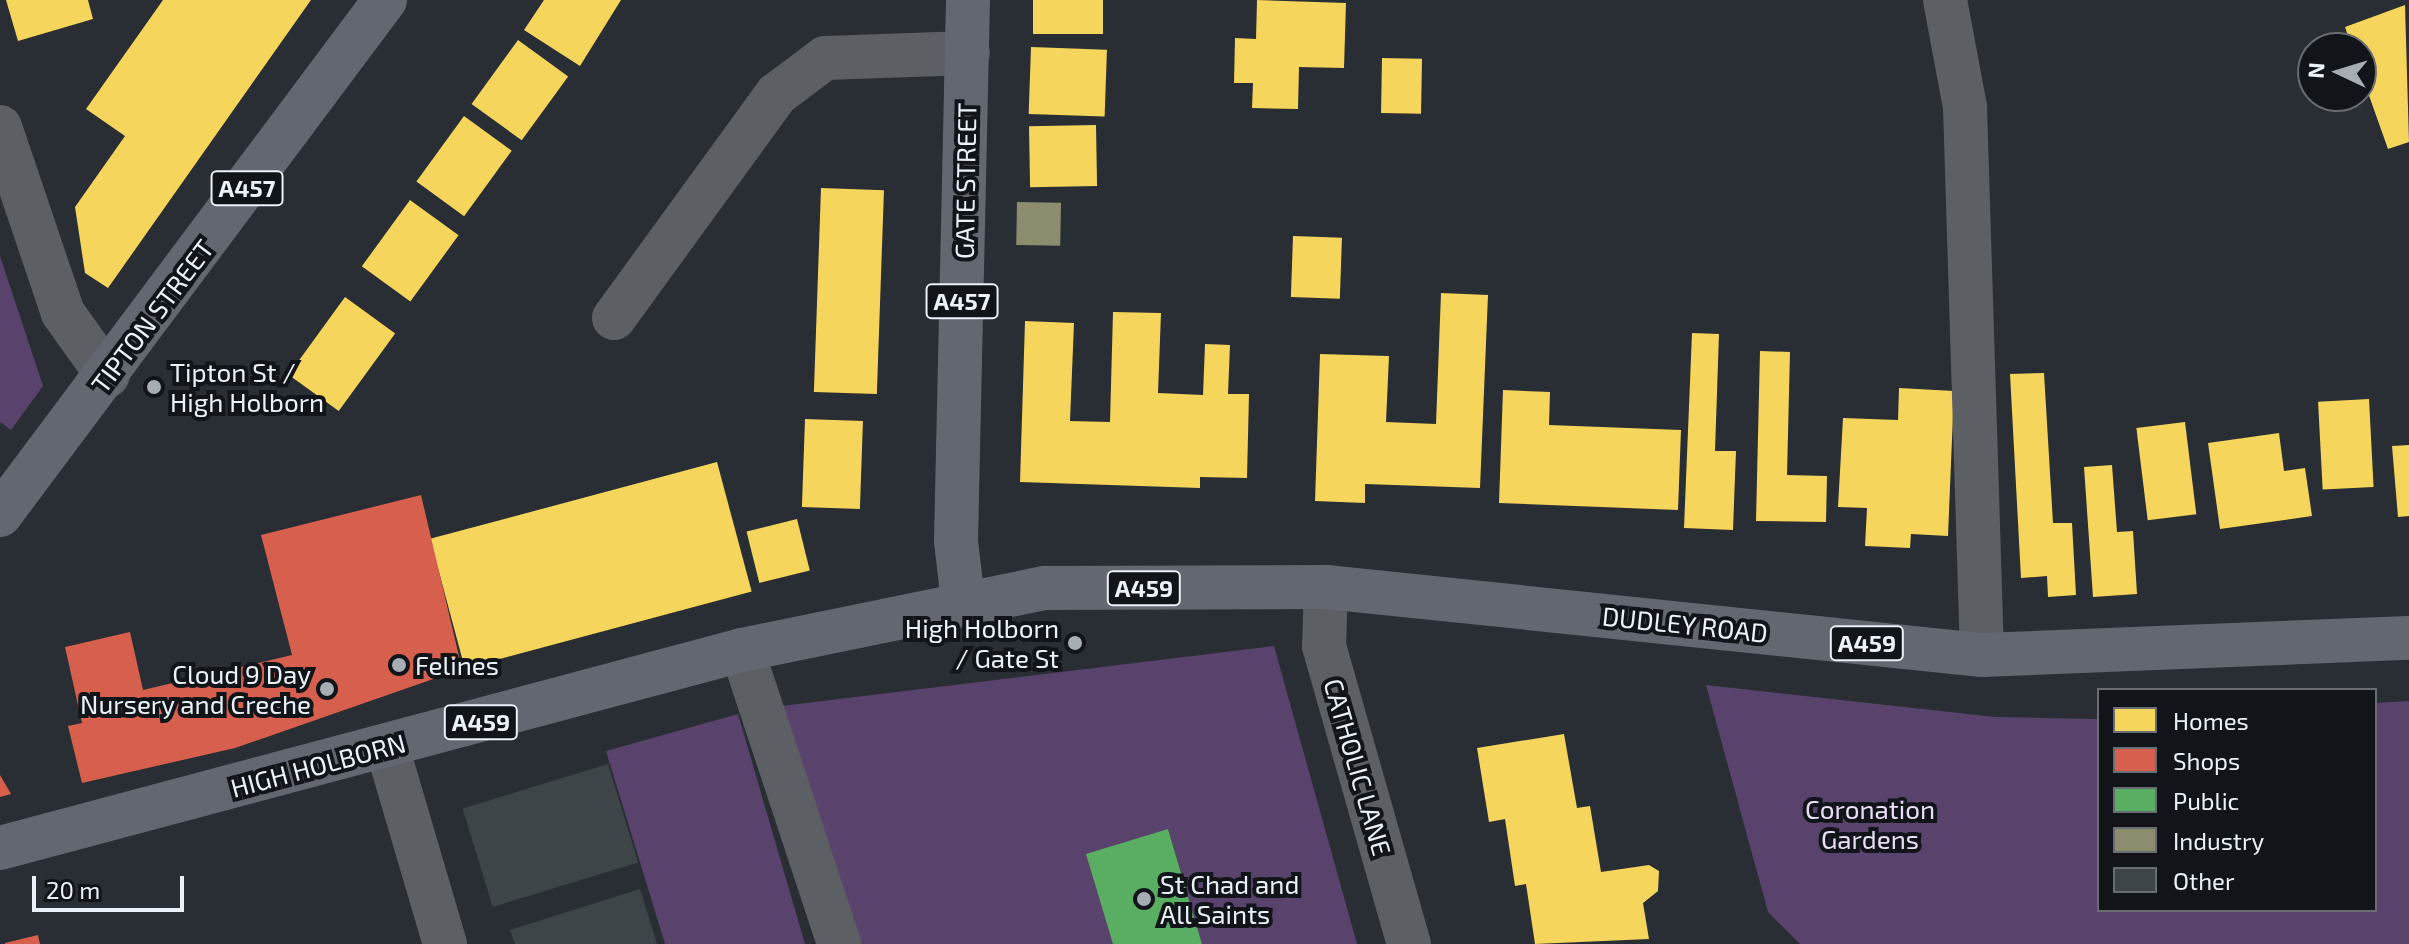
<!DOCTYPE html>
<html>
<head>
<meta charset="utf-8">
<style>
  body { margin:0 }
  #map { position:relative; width:2409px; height:944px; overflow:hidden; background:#282e33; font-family:"Exo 2",sans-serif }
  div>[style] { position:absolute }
  .green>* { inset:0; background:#59436c }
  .homes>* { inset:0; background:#f6d55c; transform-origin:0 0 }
  .shops>* { inset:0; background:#d6604d }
  .public>* { inset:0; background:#5aae61 }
  .industry>* { inset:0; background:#8c8c6e; transform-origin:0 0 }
  .building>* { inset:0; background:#3e4548; transform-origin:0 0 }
  .minor>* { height:44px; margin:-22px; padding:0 22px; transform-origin:22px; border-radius:22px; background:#5c6065 }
  .major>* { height:44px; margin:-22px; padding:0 22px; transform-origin:22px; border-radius:22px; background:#636770 }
  .dots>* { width:22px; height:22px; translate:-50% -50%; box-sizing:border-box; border:4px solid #11151a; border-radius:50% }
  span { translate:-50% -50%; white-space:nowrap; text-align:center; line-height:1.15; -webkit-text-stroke:8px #11151a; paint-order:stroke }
  .shield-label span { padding:2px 6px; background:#11151a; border:2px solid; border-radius:6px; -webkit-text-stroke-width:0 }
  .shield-label { font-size:24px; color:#eaf1f8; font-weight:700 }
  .street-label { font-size:26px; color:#eaf1f8 }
  .poi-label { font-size:26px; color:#eaf1f8 }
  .left { translate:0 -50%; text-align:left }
  .right { translate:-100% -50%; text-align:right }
  .park-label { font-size:26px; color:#e9def3 }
  .legend { position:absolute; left:2097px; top:688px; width:280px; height:224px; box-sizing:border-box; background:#11151a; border:2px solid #686d73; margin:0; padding:10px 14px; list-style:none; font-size:24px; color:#eaf1f8 }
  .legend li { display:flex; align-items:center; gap:16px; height:40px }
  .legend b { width:40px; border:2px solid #686d73 }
  .north { position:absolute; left:2297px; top:32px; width:80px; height:80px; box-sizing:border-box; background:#11151a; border:2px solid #686d73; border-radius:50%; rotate:274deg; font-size:22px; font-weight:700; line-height:32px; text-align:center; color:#eaf1f8 }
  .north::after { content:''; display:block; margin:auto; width:28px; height:36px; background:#a6adb3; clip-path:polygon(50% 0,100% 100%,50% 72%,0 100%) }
  .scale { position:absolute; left:32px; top:876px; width:152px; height:36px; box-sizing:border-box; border:4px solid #eaf1f8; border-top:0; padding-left:10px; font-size:24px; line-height:28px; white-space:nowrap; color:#eaf1f8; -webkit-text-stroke:6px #11151a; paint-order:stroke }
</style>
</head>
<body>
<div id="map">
  <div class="green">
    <i style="clip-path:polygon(0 256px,43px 386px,11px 430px,0 422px)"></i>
    <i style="clip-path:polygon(1274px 646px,1357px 944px,1202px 944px,1168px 829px,1113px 944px,842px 944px,773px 707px)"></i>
    <i style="clip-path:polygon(1706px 685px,1995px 717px,2099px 719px,2099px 910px,2375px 910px,2375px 703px,2409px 701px,2409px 944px,1800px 944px,1768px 912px)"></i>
    <i style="clip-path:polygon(738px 714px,805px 944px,665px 944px,606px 751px)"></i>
  </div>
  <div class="homes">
    <i style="clip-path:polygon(6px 0,88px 0,93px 19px,18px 41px)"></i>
    <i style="clip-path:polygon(163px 0,311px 0,108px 288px,85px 273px,75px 207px,125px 136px,86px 109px)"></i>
    <i style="clip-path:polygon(544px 0,621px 0,580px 66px,524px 30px)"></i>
    <i style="left:1033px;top:0;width:70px;height:34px"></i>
    <i style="clip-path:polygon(1257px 0,1346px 3px,1344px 68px,1299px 67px,1298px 109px,1252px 108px,1253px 83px,1234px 83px,1235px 38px,1256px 39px)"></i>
    <i style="clip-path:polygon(2405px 5px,2409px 142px,2388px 149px,2361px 73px,2361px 48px,2352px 48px,2345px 27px)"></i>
    <i style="left:518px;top:40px;width:62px;height:79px;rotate:36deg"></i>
    <i style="left:1031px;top:47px;width:76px;height:67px;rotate:2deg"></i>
    <i style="left:1382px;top:58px;width:40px;height:55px;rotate:1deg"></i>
    <i style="left:464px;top:116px;width:59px;height:81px;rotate:36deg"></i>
    <i style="left:1096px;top:125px;width:61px;height:67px;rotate:89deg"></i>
    <i style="left:821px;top:188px;width:63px;height:204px;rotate:2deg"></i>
    <i style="left:410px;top:200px;width:60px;height:82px;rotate:36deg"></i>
    <i style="left:1293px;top:236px;width:49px;height:61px;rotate:2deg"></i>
    <i style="clip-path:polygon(1441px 293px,1488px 295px,1480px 488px,1365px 484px,1365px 503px,1315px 501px,1320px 354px,1389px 356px,1386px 422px,1436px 424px)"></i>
    <i style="left:345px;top:297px;width:62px;height:96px;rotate:36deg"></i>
    <i style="clip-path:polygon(1113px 312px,1161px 313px,1158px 393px,1203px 395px,1205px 344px,1230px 345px,1228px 394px,1249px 394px,1247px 478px,1200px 477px,1200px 488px,1020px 482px,1025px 321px,1074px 323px,1070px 421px,1110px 422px)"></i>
    <i style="clip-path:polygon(1692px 333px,1719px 334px,1715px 451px,1736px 451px,1733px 530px,1684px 528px)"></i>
    <i style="clip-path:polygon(1760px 351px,1790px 352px,1787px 475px,1827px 476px,1826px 522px,1756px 521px)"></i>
    <i style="clip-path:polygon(2044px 373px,2053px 523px,2072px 523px,2076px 595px,2048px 597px,2047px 576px,2021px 578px,2010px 374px)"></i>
    <i style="clip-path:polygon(1899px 388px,1954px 391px,1948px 536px,1911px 534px,1910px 548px,1865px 546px,1867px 508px,1838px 507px,1843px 418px,1898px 420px)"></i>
    <i style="clip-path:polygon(1503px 390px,1550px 392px,1549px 425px,1681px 430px,1678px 510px,1499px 503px)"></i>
    <i style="left:2369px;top:399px;width:88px;height:51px;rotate:87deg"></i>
    <i style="left:805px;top:419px;width:58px;height:88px;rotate:2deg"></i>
    <i style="left:2185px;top:422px;width:93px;height:49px;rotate:83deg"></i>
    <i style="clip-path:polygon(2279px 433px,2284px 471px,2305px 468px,2312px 516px,2220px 529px,2208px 443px)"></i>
    <i style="clip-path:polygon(2409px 445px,2409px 516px,2398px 517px,2392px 446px)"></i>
    <i style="left:717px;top:462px;width:134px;height:297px;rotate:75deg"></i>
    <i style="clip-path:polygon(2112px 465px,2117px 532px,2133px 531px,2137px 594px,2093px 597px,2084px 467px)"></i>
    <i style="left:797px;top:519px;width:53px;height:52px;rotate:76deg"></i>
    <i style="clip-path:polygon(1564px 734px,1577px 808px,1590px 806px,1601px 872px,1649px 865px,1659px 871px,1658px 891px,1643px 903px,1649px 939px,1535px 944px,1526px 884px,1515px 886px,1505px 819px,1489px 822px,1477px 748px)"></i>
  </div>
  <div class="shops">
    <i style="clip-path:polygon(421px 495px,462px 669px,235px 748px,82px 783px,68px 726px,82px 723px,65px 647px,130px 632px,143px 690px,292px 655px,261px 535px)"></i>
    <i style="clip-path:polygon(0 775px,11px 794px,0 797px)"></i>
    <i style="clip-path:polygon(38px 935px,40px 944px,5px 944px,5px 943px)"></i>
  </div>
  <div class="public">
    <i style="clip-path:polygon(1168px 829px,1202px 944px,1113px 944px,1086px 854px)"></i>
  </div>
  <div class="industry">
    <i style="left:1017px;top:202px;width:44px;height:43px;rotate:1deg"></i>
  </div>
  <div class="building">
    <i style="left:608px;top:764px;width:103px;height:152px;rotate:73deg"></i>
    <i style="clip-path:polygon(640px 889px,657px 944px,515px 944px,510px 930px)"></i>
  </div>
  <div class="minor">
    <i style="left:1945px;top:0;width:109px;rotate:79.4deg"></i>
    <i style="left:1965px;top:107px;width:548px;rotate:88.22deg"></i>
    <i style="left:0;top:127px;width:196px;rotate:71.3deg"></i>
    <i style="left:63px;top:313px;width:77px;rotate:54.5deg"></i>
    <i style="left:614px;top:318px;width:277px;rotate:-54deg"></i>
    <i style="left:777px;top:94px;width:60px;rotate:-36.9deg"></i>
    <i style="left:825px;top:58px;width:143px;rotate:-2deg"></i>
    <i style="left:1326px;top:587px;width:59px;rotate:91.9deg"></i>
    <i style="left:1324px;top:646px;width:310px;rotate:74.1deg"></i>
    <i style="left:742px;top:650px;width:310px;rotate:71.7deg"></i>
    <i style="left:387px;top:747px;width:205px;rotate:73.6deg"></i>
  </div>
  <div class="major">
    <i style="left:0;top:515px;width:643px;rotate:-53.22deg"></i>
    <i style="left:963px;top:601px;width:60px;rotate:-96.7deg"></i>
    <i style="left:956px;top:541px;width:541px;rotate:-88.73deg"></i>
    <i style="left:0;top:848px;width:768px;rotate:-14.94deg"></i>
    <i style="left:742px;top:650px;width:309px;rotate:-11.6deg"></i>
    <i style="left:1045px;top:588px;width:281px;rotate:-0.2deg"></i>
    <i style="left:1326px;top:587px;width:660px;rotate:5.92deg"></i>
    <i style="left:1982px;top:655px;width:427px;rotate:-2.3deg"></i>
  </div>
  <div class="dots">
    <i style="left:154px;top:387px;background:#a6adb3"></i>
    <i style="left:1075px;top:643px;background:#a6adb3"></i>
    <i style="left:399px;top:665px;background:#a6adb3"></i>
    <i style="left:327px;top:689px;background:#a6adb3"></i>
    <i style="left:1144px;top:899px;background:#a6adb3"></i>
  </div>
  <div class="shield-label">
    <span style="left:247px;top:188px">A457</span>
    <span style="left:962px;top:301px">A457</span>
    <span style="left:1144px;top:588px">A459</span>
    <span style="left:1867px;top:643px">A459</span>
    <span style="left:481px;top:722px">A459</span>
  </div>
  <div class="street-label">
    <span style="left:965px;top:181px;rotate:-89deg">GATE STREET</span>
    <span style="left:152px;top:316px;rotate:-53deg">TIPTON STREET</span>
    <span style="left:1685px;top:624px;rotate:6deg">DUDLEY ROAD</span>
    <span style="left:318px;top:765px;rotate:-15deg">HIGH HOLBORN</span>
    <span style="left:1358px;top:767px;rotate:74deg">CATHOLIC LANE</span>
  </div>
  <div class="poi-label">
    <span class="left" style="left:170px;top:387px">Tipton St /<br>High Holborn</span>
    <span class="right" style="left:1059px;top:643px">High Holborn<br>/ Gate St</span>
    <span class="left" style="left:415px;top:665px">Felines</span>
    <span class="right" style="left:311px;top:689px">Cloud 9 Day<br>Nursery and Creche</span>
    <span class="left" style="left:1160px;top:899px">St Chad and<br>All Saints</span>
  </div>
  <div class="park-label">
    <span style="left:1870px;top:824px">Coronation<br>Gardens</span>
  </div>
  <ul class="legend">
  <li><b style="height:22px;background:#f6d55c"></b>Homes</li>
  <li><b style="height:22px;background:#d6604d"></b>Shops</li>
  <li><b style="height:22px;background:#5aae61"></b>Public</li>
  <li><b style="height:22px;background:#8c8c6e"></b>Industry</li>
  <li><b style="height:22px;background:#3e4548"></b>Other</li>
  </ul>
  <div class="north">N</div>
  <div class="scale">20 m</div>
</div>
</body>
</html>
